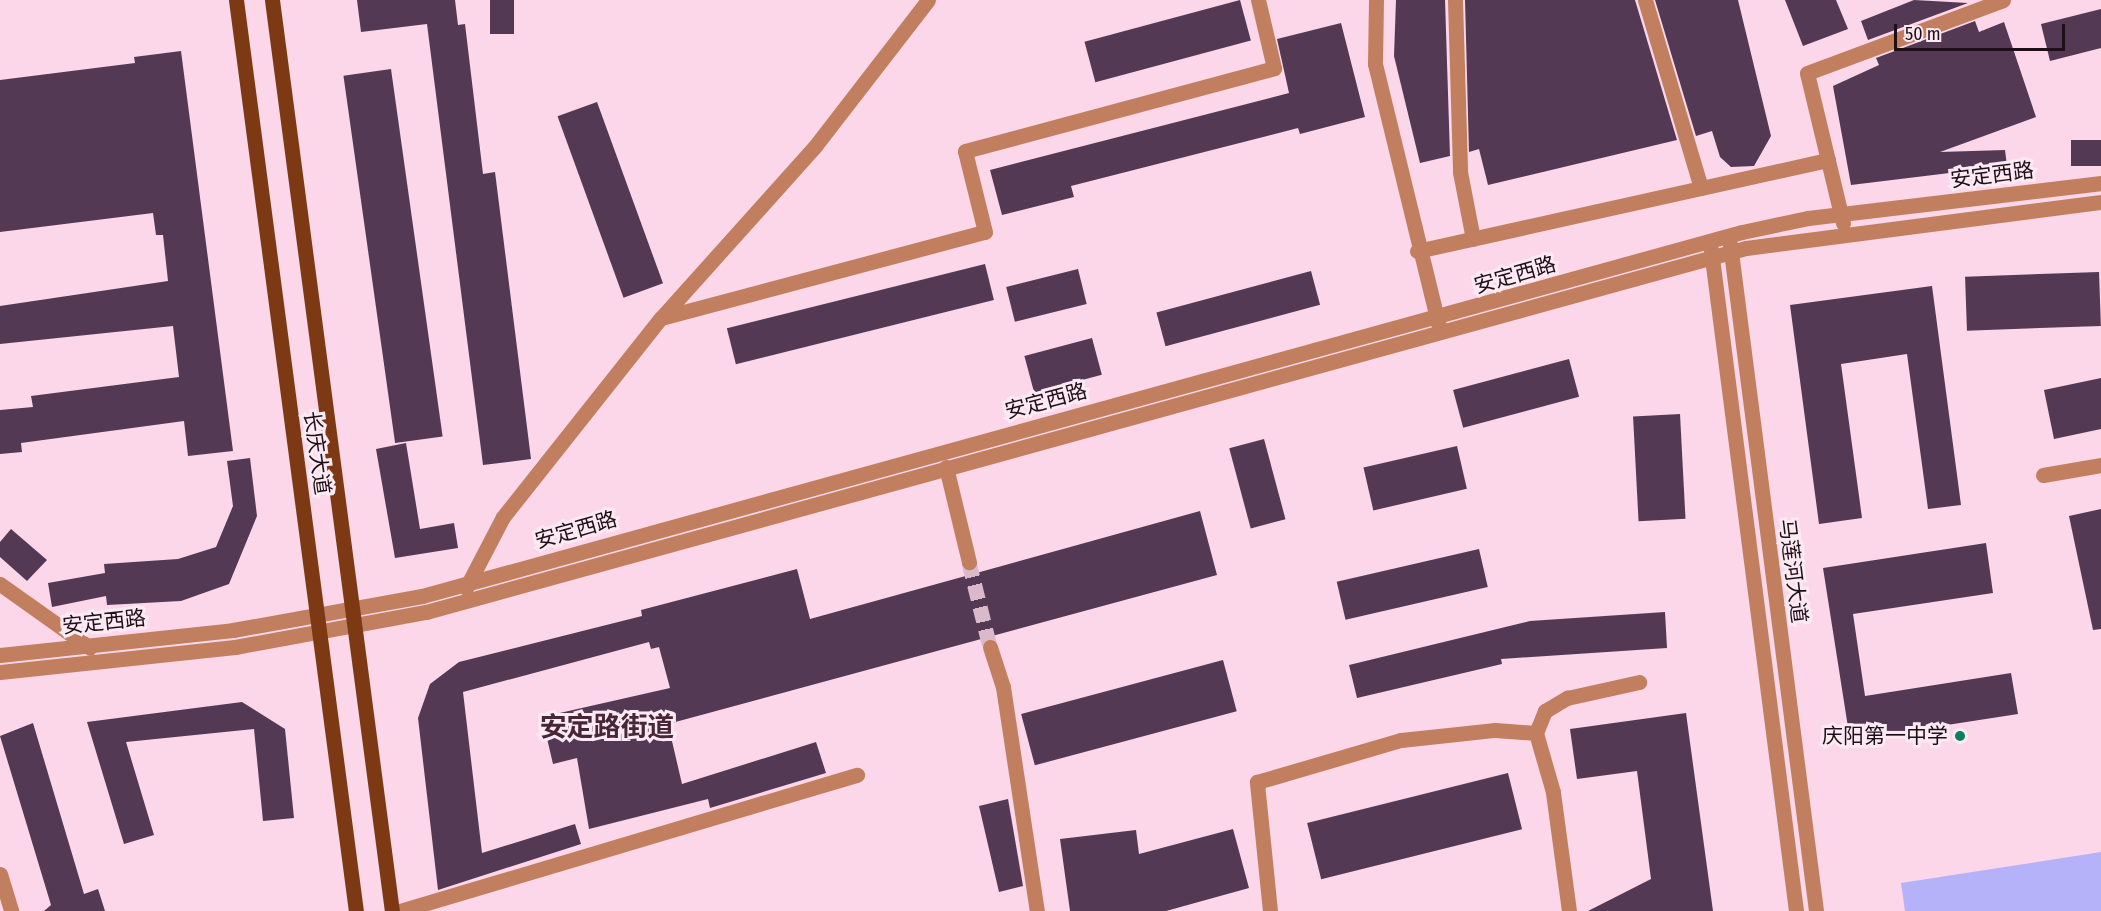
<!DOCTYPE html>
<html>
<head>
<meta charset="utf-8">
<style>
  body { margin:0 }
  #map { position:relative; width:2101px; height:911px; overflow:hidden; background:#fbd7e9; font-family:"Fira Sans Condensed","Noto Sans SC",sans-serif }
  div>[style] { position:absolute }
  .green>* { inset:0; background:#b6b2f9 }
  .building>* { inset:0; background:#543955; transform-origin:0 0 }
  .minor-tunnel>* { height:15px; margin-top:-7.5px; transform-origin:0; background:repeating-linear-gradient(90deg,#dab9ca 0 15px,transparent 0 23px) }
  .minor>* { height:15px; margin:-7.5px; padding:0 7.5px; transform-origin:7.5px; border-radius:7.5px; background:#c17f5f }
  .major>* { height:15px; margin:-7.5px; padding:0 7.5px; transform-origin:7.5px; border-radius:7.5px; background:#7d3913 }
  .dots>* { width:16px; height:16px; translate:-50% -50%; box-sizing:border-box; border:3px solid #fceaf3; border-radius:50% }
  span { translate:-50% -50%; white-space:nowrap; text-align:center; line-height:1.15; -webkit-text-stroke:6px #fceaf3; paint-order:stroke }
  .street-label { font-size:21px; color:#1e0f17 }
  .poi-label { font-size:21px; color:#1e0f17 }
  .right { translate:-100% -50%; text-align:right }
  .district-label { font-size:27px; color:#472638; font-weight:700 }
  .scale { position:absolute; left:1894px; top:24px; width:171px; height:27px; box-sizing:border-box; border:3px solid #1e0f17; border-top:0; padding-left:8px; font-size:18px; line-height:21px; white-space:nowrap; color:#1e0f17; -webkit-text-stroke:4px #fceaf3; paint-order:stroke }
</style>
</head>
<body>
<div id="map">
  <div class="green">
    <i style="clip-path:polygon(2101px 852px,2101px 911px,1905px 911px,1901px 883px)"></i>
  </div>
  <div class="building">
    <i style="clip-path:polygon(357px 0,455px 0,458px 25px,465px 24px,483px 174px,495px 172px,531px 459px,483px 465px,427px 24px,361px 32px)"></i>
    <i style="left:490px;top:0;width:24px;height:34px"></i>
    <i style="left:1240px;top:0;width:42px;height:161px;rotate:75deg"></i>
    <i style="clip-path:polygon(1396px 0,1445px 0,1450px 156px,1420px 163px,1394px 56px)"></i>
    <i style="clip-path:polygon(1465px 0,1635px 0,1677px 140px,1488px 185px,1479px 149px,1469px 152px)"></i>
    <i style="clip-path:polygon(1655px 0,1738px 0,1771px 136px,1754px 166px,1731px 167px,1720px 157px,1712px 131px,1696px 136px)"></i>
    <i style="clip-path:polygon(1785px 0,1836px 0,1848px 29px,1803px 46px)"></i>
    <i style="clip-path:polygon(1914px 0,1968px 3px,1868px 40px,1861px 21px)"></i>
    <i style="clip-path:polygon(2101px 9px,2101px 48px,2050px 61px,2041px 24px)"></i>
    <i style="clip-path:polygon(1975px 21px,1979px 32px,2004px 22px,2036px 117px,1940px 152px,2005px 150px,2007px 166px,1851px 185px,1833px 86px,1879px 65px,1876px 58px)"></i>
    <i style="clip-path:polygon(1341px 23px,1365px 117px,1300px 134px,1298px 128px,1071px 186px,1074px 197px,1002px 215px,990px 170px,1289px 93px,1277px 39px)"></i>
    <i style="clip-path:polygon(181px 51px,233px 451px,188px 456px,184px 421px,21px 443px,22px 452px,0 454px,0 410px,33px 407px,31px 396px,179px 377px,173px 326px,0 344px,0 306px,168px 281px,163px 235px,156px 235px,153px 213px,0 232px,0 80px,135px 63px,134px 57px)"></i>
    <i style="left:391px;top:69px;width:371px;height:48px;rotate:82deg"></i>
    <i style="left:597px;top:102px;width:193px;height:42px;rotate:70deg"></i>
    <i style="left:2101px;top:140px;width:26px;height:30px;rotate:90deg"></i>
    <i style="left:985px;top:264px;width:37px;height:266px;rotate:76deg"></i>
    <i style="left:1078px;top:269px;width:36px;height:74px;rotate:76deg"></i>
    <i style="left:1311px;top:271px;width:35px;height:160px;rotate:75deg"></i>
    <i style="left:2099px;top:272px;width:54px;height:134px;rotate:88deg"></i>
    <i style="clip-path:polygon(1932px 286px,1961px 505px,1928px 509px,1907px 354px,1841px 364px,1862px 518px,1819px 524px,1790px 305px)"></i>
    <i style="left:1092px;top:338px;width:38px;height:70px;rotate:75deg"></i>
    <i style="left:1569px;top:359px;width:39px;height:120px;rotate:75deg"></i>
    <i style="clip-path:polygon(2101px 378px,2101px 429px,2054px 439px,2044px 390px)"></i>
    <i style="left:1680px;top:414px;width:105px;height:47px;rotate:87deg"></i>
    <i style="left:1264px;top:439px;width:83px;height:36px;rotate:75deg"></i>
    <i style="clip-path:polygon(406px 443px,420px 529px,454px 523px,458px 548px,395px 558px,376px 449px)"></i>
    <i style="left:1457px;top:446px;width:44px;height:96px;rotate:77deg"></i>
    <i style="clip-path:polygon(250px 458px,257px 516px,229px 584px,181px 601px,107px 605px,106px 596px,52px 607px,48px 583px,105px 573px,104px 564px,178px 559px,216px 547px,233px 506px,227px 461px)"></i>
    <i style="clip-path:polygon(2101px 509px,2101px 629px,2093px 630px,2069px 516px)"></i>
    <i style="clip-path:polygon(1200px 511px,1217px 575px,668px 724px,682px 784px,816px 742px,826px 773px,710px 808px,708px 799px,589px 829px,577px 758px,553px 764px,542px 717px,670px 688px,659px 647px,651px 649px,649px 642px,463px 692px,482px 853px,575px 824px,581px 844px,438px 890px,418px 718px,430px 684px,459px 662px,642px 616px,641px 610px,797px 569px,810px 619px)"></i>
    <i style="clip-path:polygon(11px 529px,47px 560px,27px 581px,0 557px,0 542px)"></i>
    <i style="clip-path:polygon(1986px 543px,1993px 593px,1853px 614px,1865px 696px,2011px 673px,2018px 714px,1850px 740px,1823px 568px)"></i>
    <i style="left:1479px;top:549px;width:39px;height:146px;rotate:77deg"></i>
    <i style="clip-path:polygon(1665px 612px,1667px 648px,1501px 659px,1502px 664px,1357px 698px,1349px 665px,1530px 621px)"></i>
    <i style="left:1223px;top:660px;width:53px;height:209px;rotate:75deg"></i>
    <i style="clip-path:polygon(242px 702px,285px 729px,294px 818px,263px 821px,254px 729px,126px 742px,154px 835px,124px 844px,87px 722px)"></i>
    <i style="clip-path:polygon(1686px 713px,1713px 911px,1588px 911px,1651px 879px,1637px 771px,1577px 779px,1570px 729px)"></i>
    <i style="clip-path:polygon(33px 723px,84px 894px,98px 889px,105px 911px,44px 911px,51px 905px,0 736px)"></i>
    <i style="left:1508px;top:773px;width:58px;height:207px;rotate:76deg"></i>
    <i style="clip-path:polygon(1008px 799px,1023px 886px,999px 892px,979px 806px)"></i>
    <i style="clip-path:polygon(1233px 829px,1249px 888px,1166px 911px,1070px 911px,1060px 839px,1136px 830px,1139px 854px)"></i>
  </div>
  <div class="minor-tunnel">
    <i style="left:969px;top:562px;width:88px;rotate:76.1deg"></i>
  </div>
  <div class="minor">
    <i style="left:1376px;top:0;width:64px;rotate:90.9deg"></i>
    <i style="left:1375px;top:64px;width:271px;rotate:76.3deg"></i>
    <i style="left:1455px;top:0;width:172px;rotate:88.3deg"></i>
    <i style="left:1460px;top:172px;width:68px;rotate:79deg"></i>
    <i style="left:1645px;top:0;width:196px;rotate:73.4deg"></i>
    <i style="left:1843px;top:223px;width:154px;rotate:-103.5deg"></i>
    <i style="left:1807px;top:73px;width:209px;rotate:-20.4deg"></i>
    <i style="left:1730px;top:244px;width:673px;rotate:82.65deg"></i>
    <i style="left:1711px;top:250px;width:666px;rotate:82.67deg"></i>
    <i style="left:1417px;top:251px;width:421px;rotate:-12.5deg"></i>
    <i style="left:661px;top:318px;width:335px;rotate:-14.9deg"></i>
    <i style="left:985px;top:232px;width:83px;rotate:-103.9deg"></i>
    <i style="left:965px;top:151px;width:320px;rotate:-15deg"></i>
    <i style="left:1274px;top:68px;width:70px;rotate:-103.2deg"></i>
    <i style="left:946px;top:467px;width:98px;rotate:76.4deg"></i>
    <i style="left:2043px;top:475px;width:59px;rotate:-9.8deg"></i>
    <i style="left:0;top:584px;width:110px;rotate:35.4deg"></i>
    <i style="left:466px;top:588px;width:80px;rotate:-62.5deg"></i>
    <i style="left:503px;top:517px;width:254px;rotate:-51.6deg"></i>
    <i style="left:661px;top:318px;width:232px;rotate:-48.1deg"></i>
    <i style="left:816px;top:145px;width:183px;rotate:-52.3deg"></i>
    <i style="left:990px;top:647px;width:42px;rotate:72deg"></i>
    <i style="left:1003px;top:687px;width:227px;rotate:81.4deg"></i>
    <i style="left:0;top:655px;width:234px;rotate:-6.1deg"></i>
    <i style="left:233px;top:630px;width:192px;rotate:-10.2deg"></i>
    <i style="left:422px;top:596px;width:1369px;rotate:-15.42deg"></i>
    <i style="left:1742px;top:232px;width:67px;rotate:-12deg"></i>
    <i style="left:1808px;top:218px;width:295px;rotate:-6.8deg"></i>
    <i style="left:0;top:672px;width:236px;rotate:-6.1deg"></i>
    <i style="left:235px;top:647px;width:194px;rotate:-10.4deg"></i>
    <i style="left:426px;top:612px;width:1369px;rotate:-15.42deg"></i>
    <i style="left:1746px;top:248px;width:358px;rotate:-7.4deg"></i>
    <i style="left:0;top:874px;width:39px;rotate:73deg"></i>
    <i style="left:400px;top:911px;width:477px;rotate:-16.6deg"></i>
    <i style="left:1270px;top:911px;width:130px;rotate:-95.8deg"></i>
    <i style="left:1257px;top:782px;width:150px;rotate:-16.3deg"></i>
    <i style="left:1401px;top:740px;width:95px;rotate:-6.1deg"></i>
    <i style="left:1495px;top:730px;width:41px;rotate:4.2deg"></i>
    <i style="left:1569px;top:911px;width:120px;rotate:-97.7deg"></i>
    <i style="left:1553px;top:792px;width:61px;rotate:-106.1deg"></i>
    <i style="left:1536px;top:733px;width:24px;rotate:-68deg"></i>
    <i style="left:1545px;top:711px;width:26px;rotate:-31deg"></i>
    <i style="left:1567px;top:698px;width:74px;rotate:-12.5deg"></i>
  </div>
  <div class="major">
    <i style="left:236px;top:0;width:919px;rotate:82.5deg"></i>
    <i style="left:272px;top:0;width:919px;rotate:82.5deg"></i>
  </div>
  <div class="dots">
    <i style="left:1960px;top:736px;background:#0c805e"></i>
  </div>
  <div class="street-label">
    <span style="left:1992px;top:175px;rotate:-7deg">安定西路</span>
    <span style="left:1515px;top:275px;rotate:-16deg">安定西路</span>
    <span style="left:1046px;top:401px;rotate:-15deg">安定西路</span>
    <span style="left:317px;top:453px;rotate:82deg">长庆大道</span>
    <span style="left:576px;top:530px;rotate:-16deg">安定西路</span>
    <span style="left:1793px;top:571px;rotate:83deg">马莲河大道</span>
    <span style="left:104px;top:622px;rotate:-6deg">安定西路</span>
  </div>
  <div class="poi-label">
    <span class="right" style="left:1948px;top:736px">庆阳第一中学</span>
  </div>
  <div class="district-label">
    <span style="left:607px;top:728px">安定路街道</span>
  </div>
  <div class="scale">50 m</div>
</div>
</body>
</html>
